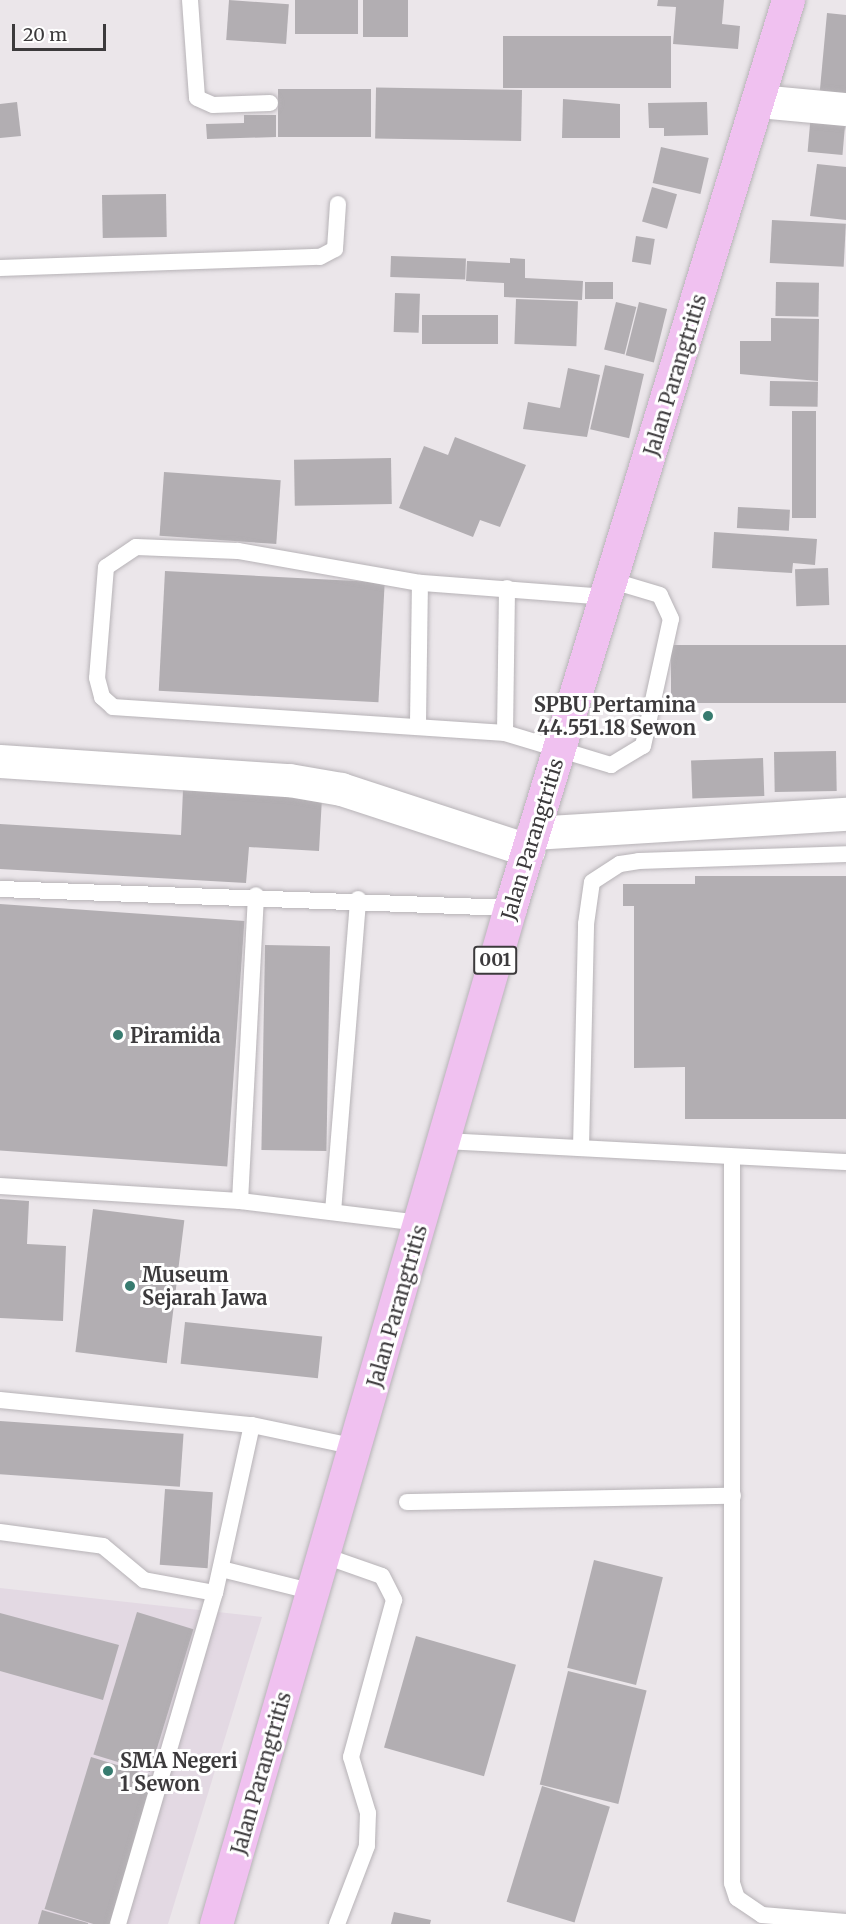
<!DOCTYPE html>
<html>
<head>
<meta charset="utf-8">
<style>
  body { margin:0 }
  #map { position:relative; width:846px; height:1924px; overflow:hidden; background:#ebe6ea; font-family:Merriweather,serif }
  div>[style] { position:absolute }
  .built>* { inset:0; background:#e3d9e3 }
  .building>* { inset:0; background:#b2aeb2; transform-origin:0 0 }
  .roads { filter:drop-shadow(0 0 2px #b7b3b7) drop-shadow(0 0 2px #b7b3b7) }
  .lane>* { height:16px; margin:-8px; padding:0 8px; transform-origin:8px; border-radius:8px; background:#fff }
  .street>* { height:33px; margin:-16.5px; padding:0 16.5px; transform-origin:16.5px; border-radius:16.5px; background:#fff }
  .primary>* { height:33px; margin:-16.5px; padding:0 16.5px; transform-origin:16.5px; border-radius:16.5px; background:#f0c1f0 }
  .dots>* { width:16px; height:16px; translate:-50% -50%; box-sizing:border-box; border:3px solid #fff; border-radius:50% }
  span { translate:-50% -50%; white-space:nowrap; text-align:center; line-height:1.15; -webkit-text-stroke:6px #fff; paint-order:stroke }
  .shield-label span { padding:2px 4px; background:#fff; border:2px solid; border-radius:4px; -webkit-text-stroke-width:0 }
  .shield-label { font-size:18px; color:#3c3a3c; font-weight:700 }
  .street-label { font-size:20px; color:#3c3a3c }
  .poi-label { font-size:20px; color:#3c3a3c; font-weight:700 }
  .right { translate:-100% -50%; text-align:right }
  .left { translate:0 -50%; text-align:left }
  .scale { position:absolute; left:12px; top:24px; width:94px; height:27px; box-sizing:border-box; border:3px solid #3c3a3c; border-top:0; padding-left:8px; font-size:18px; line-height:21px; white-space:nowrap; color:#3c3a3c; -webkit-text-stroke:4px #fff; paint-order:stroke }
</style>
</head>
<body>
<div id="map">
  <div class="built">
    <i style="clip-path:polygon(0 1588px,262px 1617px,168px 1924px,0 1924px)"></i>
  </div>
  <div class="building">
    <i style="left:229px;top:0;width:60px;height:40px;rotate:4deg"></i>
    <i style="left:295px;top:0;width:63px;height:34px"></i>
    <i style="left:363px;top:0;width:45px;height:37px"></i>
    <i style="clip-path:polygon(658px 0,724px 0,722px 24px,740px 26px,738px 49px,673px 44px,676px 7px,657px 6px)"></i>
    <i style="clip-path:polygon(827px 13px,846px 15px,846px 102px,819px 100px)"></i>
    <i style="left:671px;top:36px;width:52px;height:168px;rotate:90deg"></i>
    <i style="left:278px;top:89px;width:93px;height:48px"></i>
    <i style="left:522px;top:90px;width:51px;height:146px;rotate:91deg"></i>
    <i style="clip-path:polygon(563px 99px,620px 104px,620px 138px,562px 138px)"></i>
    <i style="clip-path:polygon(17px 102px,21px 136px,0 138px,0 104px)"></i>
    <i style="clip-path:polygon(707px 102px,708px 135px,664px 136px,664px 128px,649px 128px,648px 103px)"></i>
    <i style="left:811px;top:113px;width:35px;height:39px;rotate:5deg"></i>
    <i style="clip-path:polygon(244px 115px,276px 115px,276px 137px,207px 139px,206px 124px,244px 123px)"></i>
    <i style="left:661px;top:147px;width:49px;height:37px;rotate:13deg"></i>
    <i style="clip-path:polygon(817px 164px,846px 167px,846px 220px,810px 216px)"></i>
    <i style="left:652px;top:187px;width:26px;height:36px;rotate:16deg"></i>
    <i style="left:166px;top:194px;width:43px;height:64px;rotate:89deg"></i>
    <i style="left:772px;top:220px;width:74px;height:43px;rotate:3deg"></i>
    <i style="left:636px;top:236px;width:19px;height:26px;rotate:9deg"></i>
    <i style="left:391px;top:256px;width:75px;height:21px;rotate:2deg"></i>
    <i style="clip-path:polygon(510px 258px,525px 259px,525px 278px,583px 281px,582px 300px,504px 297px,504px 283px,466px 281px,467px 261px,510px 263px)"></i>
    <i style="left:585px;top:282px;width:28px;height:17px"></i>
    <i style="left:776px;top:282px;width:43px;height:34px;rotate:1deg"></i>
    <i style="left:395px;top:293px;width:25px;height:39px;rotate:2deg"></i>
    <i style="left:516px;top:299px;width:62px;height:45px;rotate:2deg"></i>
    <i style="left:616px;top:302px;width:21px;height:49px;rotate:14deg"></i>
    <i style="left:639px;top:302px;width:29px;height:55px;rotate:14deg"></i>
    <i style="left:422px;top:315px;width:76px;height:29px"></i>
    <i style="clip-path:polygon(771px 318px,819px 319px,818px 381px,740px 374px,740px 341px,771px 341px)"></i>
    <i style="left:605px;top:365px;width:40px;height:66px;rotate:13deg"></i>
    <i style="clip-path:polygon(568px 368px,600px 375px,587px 437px,523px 429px,528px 402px,560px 408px)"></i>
    <i style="left:770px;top:381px;width:48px;height:25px;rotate:1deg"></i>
    <i style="left:792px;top:411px;width:24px;height:107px"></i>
    <i style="clip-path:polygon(455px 437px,526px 465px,500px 527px,480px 520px,473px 537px,399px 508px,424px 446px,448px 455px)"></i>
    <i style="left:391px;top:458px;width:46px;height:97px;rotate:89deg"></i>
    <i style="left:164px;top:472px;width:117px;height:64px;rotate:4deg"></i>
    <i style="left:738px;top:507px;width:52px;height:21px;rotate:3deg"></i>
    <i style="clip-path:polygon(714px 532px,817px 539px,815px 565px,793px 563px,792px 573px,712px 568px)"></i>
    <i style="left:828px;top:568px;width:37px;height:33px;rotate:88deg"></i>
    <i style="left:165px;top:571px;width:220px;height:120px;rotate:3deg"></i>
    <i style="left:846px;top:645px;width:58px;height:175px;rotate:90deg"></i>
    <i style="left:836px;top:751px;width:40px;height:62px;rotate:89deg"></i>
    <i style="left:763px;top:758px;width:38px;height:72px;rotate:88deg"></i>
    <i style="clip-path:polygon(183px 790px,322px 798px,319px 851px,249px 847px,246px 883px,0 869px,0 824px,181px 835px)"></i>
    <i style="clip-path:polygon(695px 876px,846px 876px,846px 1119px,685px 1119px,685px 1067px,634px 1068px,634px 906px,623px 906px,623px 884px,695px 884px)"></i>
    <i style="left:0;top:904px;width:245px;height:246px;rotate:4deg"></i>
    <i style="left:265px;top:945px;width:65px;height:205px;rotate:1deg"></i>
    <i style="clip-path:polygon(0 1199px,29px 1201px,27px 1244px,66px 1246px,63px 1321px,0 1318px)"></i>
    <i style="left:93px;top:1209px;width:92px;height:144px;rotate:7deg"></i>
    <i style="left:185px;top:1322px;width:138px;height:42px;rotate:6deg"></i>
    <i style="left:0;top:1421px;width:184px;height:53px;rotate:4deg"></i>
    <i style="left:165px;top:1489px;width:48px;height:76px;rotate:4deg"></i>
    <i style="left:594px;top:1560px;width:71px;height:111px;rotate:14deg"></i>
    <i style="left:137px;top:1612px;width:59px;height:149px;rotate:17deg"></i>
    <i style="clip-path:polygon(0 1613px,119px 1645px,103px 1700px,0 1671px)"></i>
    <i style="left:416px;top:1636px;width:104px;height:116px;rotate:16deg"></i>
    <i style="left:568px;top:1671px;width:81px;height:117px;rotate:14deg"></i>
    <i style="left:91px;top:1757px;width:68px;height:159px;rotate:17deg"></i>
    <i style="left:542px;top:1786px;width:71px;height:121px;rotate:17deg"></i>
    <i style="clip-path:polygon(42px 1910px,88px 1923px,88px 1924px,38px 1924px)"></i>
    <i style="clip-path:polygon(394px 1912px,431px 1920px,430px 1924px,391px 1924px)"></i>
  </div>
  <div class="roads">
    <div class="lane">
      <i style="left:190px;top:0;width:98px;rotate:85.9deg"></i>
      <i style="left:197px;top:98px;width:17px;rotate:24deg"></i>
      <i style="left:213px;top:105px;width:57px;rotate:-2deg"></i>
      <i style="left:0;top:268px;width:320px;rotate:-2deg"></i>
      <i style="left:320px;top:257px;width:17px;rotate:-28deg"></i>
      <i style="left:335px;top:249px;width:45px;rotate:-86.2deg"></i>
      <i style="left:608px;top:597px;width:189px;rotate:-175.7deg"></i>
      <i style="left:420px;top:583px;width:185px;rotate:-170deg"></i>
      <i style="left:238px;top:551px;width:102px;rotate:-177.8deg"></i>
      <i style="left:136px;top:547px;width:36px;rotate:146deg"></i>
      <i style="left:106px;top:567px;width:111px;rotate:94.6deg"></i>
      <i style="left:97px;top:678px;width:20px;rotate:75deg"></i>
      <i style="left:102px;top:697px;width:15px;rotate:42deg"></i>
      <i style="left:113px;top:707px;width:393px;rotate:3.8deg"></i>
      <i style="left:505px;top:733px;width:111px;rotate:16.8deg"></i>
      <i style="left:611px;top:765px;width:37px;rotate:-31deg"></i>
      <i style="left:643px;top:746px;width:130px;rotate:-77.6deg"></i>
      <i style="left:671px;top:619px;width:26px;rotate:-115deg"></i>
      <i style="left:660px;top:595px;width:49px;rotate:-163.4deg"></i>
      <i style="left:418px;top:723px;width:140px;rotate:-89.2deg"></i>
      <i style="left:505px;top:733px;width:145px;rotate:-89.2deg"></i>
      <i style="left:0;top:889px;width:510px;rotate:2.13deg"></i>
      <i style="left:443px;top:1141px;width:404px;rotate:3deg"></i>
      <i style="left:581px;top:1148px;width:224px;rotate:-88.7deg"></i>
      <i style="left:586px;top:924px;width:42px;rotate:-81.9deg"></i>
      <i style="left:592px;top:882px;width:33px;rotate:-33deg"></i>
      <i style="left:620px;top:864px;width:19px;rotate:-9deg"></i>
      <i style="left:639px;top:861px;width:207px;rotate:-1.9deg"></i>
      <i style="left:732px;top:1157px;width:726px;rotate:90deg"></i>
      <i style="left:732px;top:1883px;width:16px;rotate:72deg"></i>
      <i style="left:737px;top:1898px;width:30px;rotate:34deg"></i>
      <i style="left:762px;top:1915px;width:84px;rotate:4.8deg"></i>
      <i style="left:0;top:1186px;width:240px;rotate:3.6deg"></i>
      <i style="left:240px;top:1201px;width:181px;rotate:7deg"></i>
      <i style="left:240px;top:1201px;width:306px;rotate:-87deg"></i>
      <i style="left:333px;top:1212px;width:314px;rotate:-85.4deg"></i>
      <i style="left:0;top:1400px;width:253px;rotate:5.7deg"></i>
      <i style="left:252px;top:1425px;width:106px;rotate:11.9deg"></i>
      <i style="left:407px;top:1502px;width:326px;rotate:-1.1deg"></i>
      <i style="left:0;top:1532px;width:104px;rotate:7.7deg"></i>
      <i style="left:103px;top:1546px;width:53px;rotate:39.7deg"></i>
      <i style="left:144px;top:1580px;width:72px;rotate:10.4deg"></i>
      <i style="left:325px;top:1556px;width:60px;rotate:19.3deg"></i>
      <i style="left:382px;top:1576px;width:27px;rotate:63deg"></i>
      <i style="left:394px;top:1600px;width:163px;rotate:105.3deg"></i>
      <i style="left:351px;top:1757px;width:59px;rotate:73.1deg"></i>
      <i style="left:368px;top:1813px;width:33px;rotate:92deg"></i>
      <i style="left:367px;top:1846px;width:84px;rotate:111deg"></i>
      <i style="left:221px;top:1569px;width:96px;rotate:13.9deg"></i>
      <i style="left:118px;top:1924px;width:345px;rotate:-73.7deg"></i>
      <i style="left:215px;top:1593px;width:172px;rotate:-77.6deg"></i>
    </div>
    <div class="street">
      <i style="left:759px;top:101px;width:87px;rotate:5.3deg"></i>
      <i style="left:0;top:761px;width:290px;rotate:3.8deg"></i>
      <i style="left:289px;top:780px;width:53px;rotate:9.8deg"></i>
      <i style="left:341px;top:789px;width:197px;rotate:18.1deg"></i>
      <i style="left:533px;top:833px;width:314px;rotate:-3.5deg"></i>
    </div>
    <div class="primary">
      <i style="left:216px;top:1924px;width:1058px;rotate:-73.86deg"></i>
      <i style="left:510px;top:908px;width:950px;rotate:-72.98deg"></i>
    </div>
  </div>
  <div class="dots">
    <i style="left:708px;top:716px;background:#377b6f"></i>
    <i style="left:118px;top:1035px;background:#377b6f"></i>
    <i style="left:130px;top:1286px;background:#377b6f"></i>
    <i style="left:108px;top:1771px;background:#377b6f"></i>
  </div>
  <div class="shield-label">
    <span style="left:495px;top:960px">001</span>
  </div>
  <div class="street-label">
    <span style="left:675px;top:375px;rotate:-73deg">Jalan Parangtritis</span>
    <span style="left:532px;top:839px;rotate:-73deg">Jalan Parangtritis</span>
    <span style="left:397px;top:1306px;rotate:-74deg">Jalan Parangtritis</span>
    <span style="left:261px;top:1773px;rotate:-74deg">Jalan Parangtritis</span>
  </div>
  <div class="poi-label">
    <span class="right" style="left:696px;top:716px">SPBU Pertamina<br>44.551.18 Sewon</span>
    <span class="left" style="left:130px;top:1035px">Piramida</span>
    <span class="left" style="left:142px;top:1286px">Museum<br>Sejarah Jawa</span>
    <span class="left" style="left:120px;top:1772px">SMA Negeri<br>1 Sewon</span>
  </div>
  <div class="scale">20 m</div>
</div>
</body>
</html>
